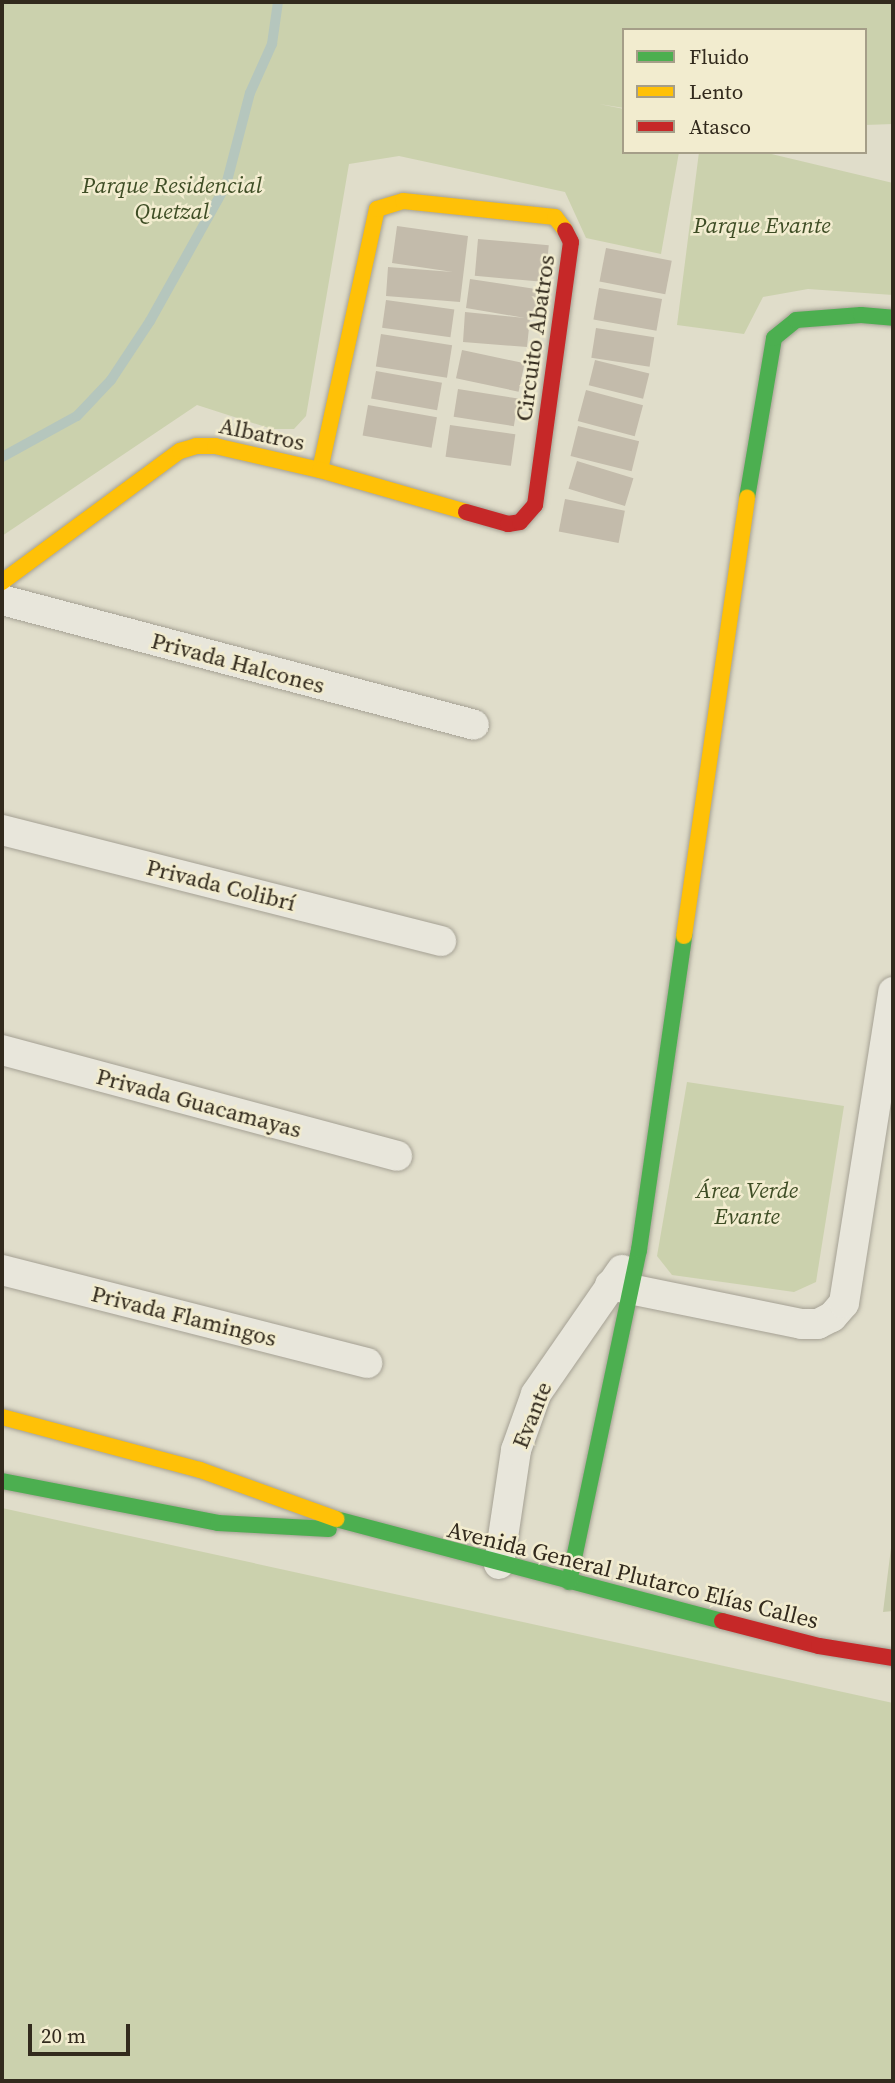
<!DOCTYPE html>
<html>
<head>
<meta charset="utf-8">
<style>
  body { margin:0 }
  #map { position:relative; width:895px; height:2083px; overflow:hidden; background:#e0ddca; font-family:"Source Serif 4",serif }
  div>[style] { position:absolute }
  .green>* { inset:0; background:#cbd1ad }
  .cemetery>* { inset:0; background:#c7cbac }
  .stream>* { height:10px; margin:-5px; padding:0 5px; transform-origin:5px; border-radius:5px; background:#b5c6bd }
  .building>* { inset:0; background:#c3bbab; transform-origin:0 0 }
  .roads { filter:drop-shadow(0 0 2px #a5a194) drop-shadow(0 0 2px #a5a194) }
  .street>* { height:30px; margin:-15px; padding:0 15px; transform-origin:15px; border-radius:15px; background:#e8e6db }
  .fast>* { height:16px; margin:-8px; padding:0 8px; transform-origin:8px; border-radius:8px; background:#4caf50 }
  .slow>* { height:16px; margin:-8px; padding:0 8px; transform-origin:8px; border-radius:8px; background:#ffc107 }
  .jam>* { height:16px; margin:-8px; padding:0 8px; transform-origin:8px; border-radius:8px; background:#c62828 }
  span { translate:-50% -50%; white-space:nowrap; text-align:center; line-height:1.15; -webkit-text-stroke:5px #f2eccf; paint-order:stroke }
  .park-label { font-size:23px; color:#3e4d25; font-style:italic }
  .street-label { font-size:23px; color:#322a1d }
  .frame { position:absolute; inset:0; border:4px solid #322a1d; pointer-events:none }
  .legend { position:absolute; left:622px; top:28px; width:245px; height:126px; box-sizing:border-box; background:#f2eccf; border:2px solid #a59e88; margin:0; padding:9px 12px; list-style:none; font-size:21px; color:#322a1d }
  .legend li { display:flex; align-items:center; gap:14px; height:35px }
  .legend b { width:35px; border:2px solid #a59e88 }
  .scale { position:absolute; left:28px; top:2024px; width:102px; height:32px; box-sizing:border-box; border:4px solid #322a1d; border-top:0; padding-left:9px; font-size:21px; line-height:24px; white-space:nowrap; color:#322a1d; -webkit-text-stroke:5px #f2eccf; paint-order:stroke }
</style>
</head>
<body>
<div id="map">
  <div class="green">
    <i style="clip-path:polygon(2px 2px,893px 2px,893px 124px,865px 125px,865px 30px,624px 30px,624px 108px,599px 104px,624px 109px,624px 152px,679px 152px,661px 254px,586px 238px,565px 192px,399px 156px,349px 164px,306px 416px,294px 429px,272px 429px,197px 405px,2px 536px)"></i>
    <i style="clip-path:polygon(699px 152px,763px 152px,893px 183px,893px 295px,808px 289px,763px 297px,744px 334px,677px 325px)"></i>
    <i style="clip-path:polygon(687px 1082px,844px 1106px,816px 1282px,794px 1292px,672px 1275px,657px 1256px)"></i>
    <i style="clip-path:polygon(2px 1508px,893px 1703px,893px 2081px,2px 2081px)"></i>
  </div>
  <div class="cemetery">
    <i style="clip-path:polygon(893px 1532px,893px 1611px,883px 1612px)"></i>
  </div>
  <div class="stream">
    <i style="left:2px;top:457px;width:85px;rotate:-28.7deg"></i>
    <i style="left:77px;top:416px;width:50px;rotate:-46.6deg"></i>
    <i style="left:111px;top:380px;width:71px;rotate:-56.5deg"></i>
    <i style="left:150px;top:321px;width:156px;rotate:-60.8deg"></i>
    <i style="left:226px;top:185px;width:95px;rotate:-75.4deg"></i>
    <i style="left:250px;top:93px;width:54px;rotate:-65.8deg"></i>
    <i style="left:272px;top:44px;width:42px;rotate:-81.9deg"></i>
  </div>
  <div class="building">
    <i style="clip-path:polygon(397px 226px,468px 236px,460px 302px,386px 296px,388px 267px,453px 272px,392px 263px)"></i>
    <i style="left:478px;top:239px;width:71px;height:37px;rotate:5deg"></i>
    <i style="left:606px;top:248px;width:67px;height:34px;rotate:11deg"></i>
    <i style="clip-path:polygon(470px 279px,542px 290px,537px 319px,530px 318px,527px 347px,463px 342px,465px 312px,525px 318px,466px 308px)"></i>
    <i style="left:599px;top:288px;width:64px;height:32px;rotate:10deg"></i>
    <i style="left:386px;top:300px;width:69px;height:28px;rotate:8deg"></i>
    <i style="left:596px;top:328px;width:59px;height:30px;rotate:9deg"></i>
    <i style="left:381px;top:334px;width:72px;height:33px;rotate:9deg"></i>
    <i style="left:462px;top:350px;width:64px;height:29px;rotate:12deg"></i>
    <i style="left:595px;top:360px;width:56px;height:26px;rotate:14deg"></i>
    <i style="left:376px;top:371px;width:67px;height:28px;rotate:10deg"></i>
    <i style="left:458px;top:389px;width:61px;height:28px;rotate:9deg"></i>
    <i style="left:586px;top:390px;width:59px;height:32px;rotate:15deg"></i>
    <i style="left:368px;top:405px;width:70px;height:31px;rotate:10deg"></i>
    <i style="left:450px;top:425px;width:66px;height:32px;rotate:8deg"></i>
    <i style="left:578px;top:426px;width:63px;height:31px;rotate:14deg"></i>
    <i style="left:577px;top:461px;width:59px;height:29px;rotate:17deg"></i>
    <i style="left:565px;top:499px;width:61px;height:33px;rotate:11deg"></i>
  </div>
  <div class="roads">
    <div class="street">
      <i style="left:2px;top:600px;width:488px;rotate:14.8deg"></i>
      <i style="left:2px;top:830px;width:453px;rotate:14.2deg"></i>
      <i style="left:2px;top:1050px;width:409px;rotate:15deg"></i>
      <i style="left:2px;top:1270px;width:377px;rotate:14.3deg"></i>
      <i style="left:610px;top:1285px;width:195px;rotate:11.5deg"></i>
      <i style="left:801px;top:1324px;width:17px"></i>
      <i style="left:818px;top:1324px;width:16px;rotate:-27deg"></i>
      <i style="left:832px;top:1317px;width:18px;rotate:-49deg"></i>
      <i style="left:844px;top:1303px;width:315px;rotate:-81deg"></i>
      <i style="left:499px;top:1564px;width:115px;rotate:-81.5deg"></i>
      <i style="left:516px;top:1450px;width:59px;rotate:-70.3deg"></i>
      <i style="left:536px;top:1394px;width:151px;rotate:-55.3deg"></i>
    </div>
    <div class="fast">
      <i style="left:747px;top:498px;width:162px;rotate:-80.4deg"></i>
      <i style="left:774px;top:338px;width:28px;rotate:-39deg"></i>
      <i style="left:796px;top:320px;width:65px;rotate:-4.4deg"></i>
      <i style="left:861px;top:315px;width:32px;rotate:5deg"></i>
      <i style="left:2px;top:1481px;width:220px;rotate:11deg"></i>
      <i style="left:218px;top:1523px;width:111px;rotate:3.1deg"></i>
      <i style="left:336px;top:1519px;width:399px;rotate:14.8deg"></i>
      <i style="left:569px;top:1582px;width:339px;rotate:-78.1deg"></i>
      <i style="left:639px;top:1250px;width:317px;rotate:-81.8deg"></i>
    </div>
    <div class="slow">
      <i style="left:320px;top:470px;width:267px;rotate:-77.7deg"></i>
      <i style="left:377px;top:209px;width:27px;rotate:-17deg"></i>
      <i style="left:403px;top:201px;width:153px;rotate:6deg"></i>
      <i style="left:555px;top:217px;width:16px;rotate:52deg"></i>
      <i style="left:2px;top:582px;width:221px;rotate:-36.4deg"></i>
      <i style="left:180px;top:451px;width:17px;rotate:-17deg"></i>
      <i style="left:196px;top:446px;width:19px"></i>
      <i style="left:215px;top:446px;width:108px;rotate:12.9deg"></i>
      <i style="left:320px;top:470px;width:152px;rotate:16deg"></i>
      <i style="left:684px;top:936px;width:443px;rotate:-81.8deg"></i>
      <i style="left:2px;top:1417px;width:205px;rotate:15deg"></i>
      <i style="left:200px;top:1470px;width:145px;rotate:19.8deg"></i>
    </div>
    <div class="jam">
      <i style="left:466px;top:512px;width:44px;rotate:15.9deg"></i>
      <i style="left:508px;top:524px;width:12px;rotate:-9deg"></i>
      <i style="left:520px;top:522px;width:23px;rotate:-49deg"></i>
      <i style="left:535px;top:505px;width:265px;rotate:-82.2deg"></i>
      <i style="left:571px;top:242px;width:13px;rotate:-117deg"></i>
      <i style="left:722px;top:1621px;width:100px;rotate:14.5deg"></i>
      <i style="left:819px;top:1646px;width:75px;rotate:9.2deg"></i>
    </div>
  </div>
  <div class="park-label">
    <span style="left:172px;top:198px">Parque Residencial<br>Quetzal</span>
    <span style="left:762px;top:225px">Parque Evante</span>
    <span style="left:747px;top:1203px">Área Verde<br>Evante</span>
  </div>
  <div class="street-label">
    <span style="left:535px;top:338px;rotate:-82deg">Circuito Abatros</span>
    <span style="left:262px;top:434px;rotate:12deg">Albatros</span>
    <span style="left:238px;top:663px;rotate:15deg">Privada Halcones</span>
    <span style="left:221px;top:885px;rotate:14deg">Privada Colibrí</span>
    <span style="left:199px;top:1103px;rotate:15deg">Privada Guacamayas</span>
    <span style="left:184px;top:1316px;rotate:14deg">Privada Flamingos</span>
    <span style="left:532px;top:1415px;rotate:-68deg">Evante</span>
    <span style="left:633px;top:1575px;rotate:14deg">Avenida General Plutarco Elías Calles</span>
  </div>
  <div class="frame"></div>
  <ul class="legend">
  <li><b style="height:9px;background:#4caf50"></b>Fluido</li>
  <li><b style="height:9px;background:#ffc107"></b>Lento</li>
  <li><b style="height:9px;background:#c62828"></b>Atasco</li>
  </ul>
  <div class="scale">20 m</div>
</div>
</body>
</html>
